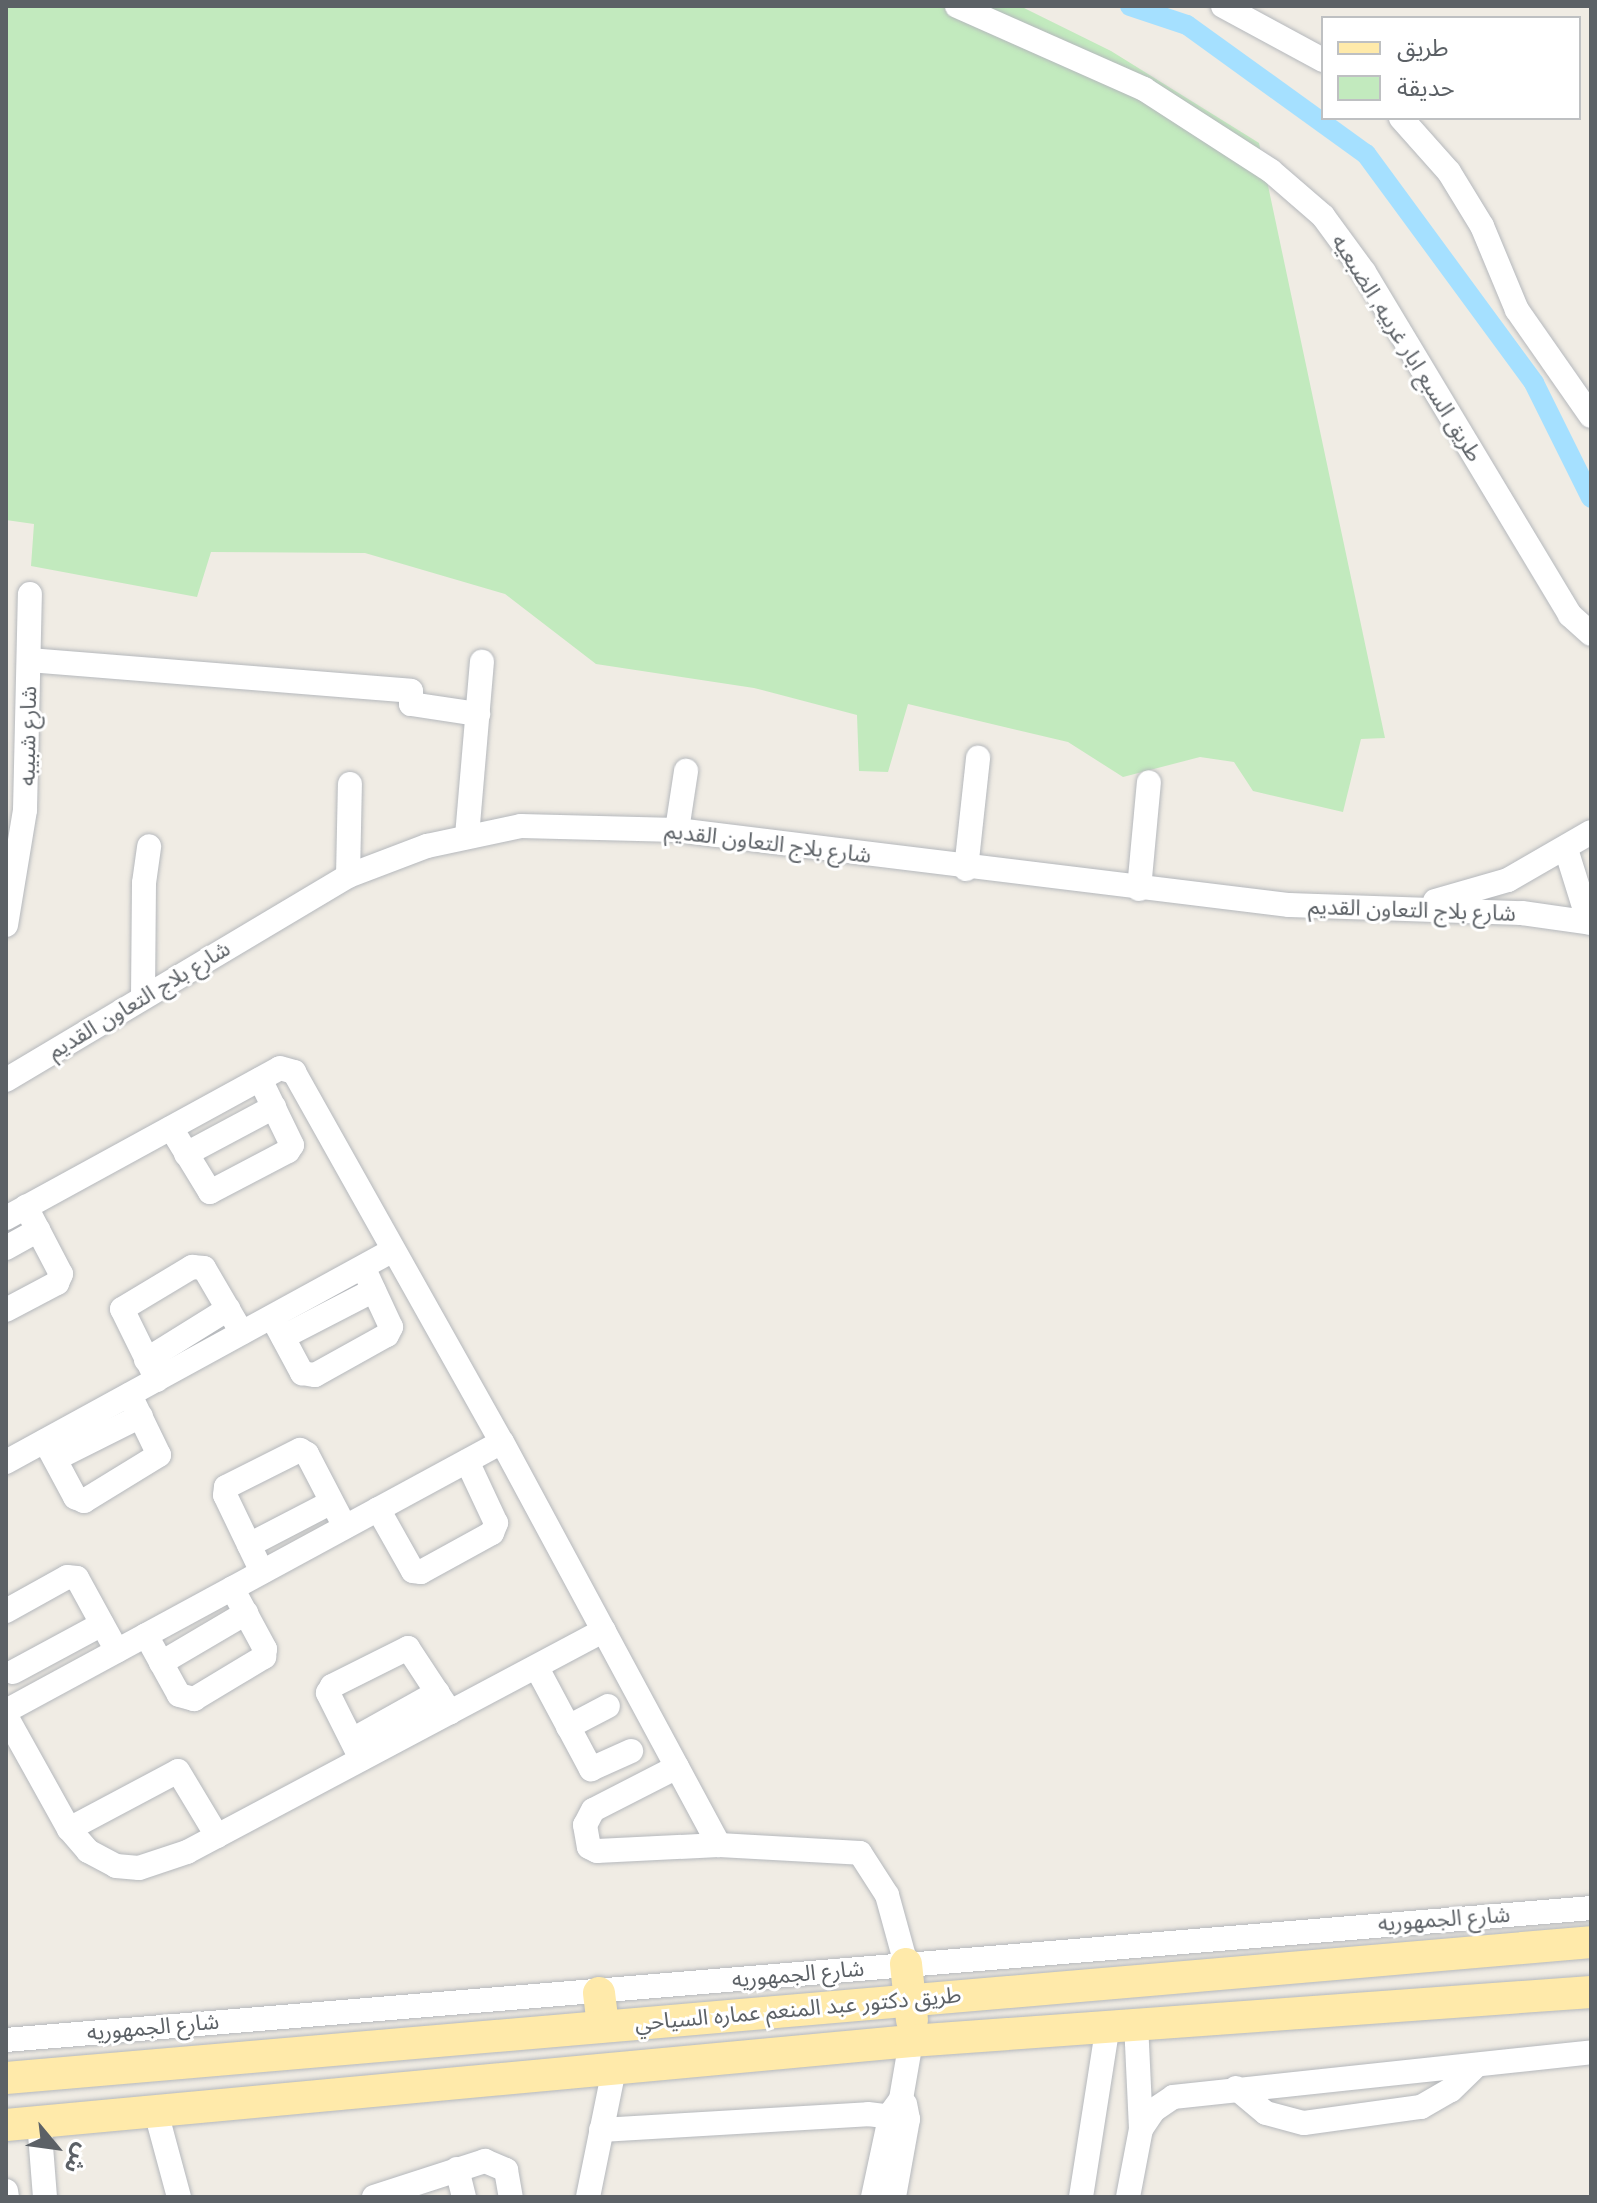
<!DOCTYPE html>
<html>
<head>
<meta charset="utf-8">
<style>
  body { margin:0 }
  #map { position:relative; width:1597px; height:2203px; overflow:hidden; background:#f0ece4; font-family:Montserrat,"Noto Sans Arabic",sans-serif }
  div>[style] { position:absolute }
  .green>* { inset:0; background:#c2eabe }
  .canal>* { height:20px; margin:-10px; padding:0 10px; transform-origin:10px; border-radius:10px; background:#a5e0ff }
  .roads { filter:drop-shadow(0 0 2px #b5b8bc) drop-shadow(0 0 2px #b5b8bc) }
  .minor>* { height:24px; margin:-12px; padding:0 12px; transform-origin:12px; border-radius:12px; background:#fff }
  .major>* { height:32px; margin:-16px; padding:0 16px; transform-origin:16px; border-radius:16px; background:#ffeaaa }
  span { translate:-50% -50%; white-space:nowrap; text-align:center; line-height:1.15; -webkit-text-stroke:6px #fff; paint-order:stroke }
  .street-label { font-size:22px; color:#5c6166 }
  .frame { position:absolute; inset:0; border:8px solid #5c6166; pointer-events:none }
  .legend { position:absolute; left:1321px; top:16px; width:260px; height:104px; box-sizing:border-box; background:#fff; border:2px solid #bec0c2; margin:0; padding:10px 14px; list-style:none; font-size:24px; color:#5c6166 }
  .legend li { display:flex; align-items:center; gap:16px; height:40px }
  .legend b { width:40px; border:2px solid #bec0c2 }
  .north { position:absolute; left:16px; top:2107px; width:80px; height:80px; -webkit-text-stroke:6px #fff; paint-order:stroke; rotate:119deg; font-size:22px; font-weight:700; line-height:32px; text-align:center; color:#5c6166 }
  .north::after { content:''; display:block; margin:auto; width:28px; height:36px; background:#5c6166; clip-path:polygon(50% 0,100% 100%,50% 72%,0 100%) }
</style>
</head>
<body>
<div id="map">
  <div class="green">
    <i style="clip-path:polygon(6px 6px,1020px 6px,1111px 51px,1259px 143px,1385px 738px,1361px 739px,1343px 812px,1253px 791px,1234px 762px,1200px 757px,1123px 777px,1068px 742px,908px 704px,888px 772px,859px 771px,857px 715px,754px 688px,596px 664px,505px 594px,365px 553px,211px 552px,197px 597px,31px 566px,34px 524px,6px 520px)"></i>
  </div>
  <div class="canal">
    <i style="left:1130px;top:6px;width:60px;rotate:18.4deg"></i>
    <i style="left:1187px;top:25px;width:221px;rotate:35.8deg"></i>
    <i style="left:1366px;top:154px;width:284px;rotate:53.7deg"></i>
    <i style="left:1534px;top:383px;width:128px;rotate:63.6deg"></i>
  </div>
  <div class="roads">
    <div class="minor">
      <i style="left:957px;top:6px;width:205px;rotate:23.9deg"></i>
      <i style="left:1144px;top:89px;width:151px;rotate:32.8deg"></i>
      <i style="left:1271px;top:171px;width:69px;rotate:40.9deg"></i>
      <i style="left:1323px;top:216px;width:69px;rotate:53.8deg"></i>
      <i style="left:1364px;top:272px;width:400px;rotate:59deg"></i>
      <i style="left:1570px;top:615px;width:28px;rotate:42deg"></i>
      <i style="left:1223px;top:6px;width:114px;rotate:28.4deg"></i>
      <i style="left:1401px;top:118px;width:72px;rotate:48.4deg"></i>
      <i style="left:1449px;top:172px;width:63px;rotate:58.6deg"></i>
      <i style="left:1482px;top:226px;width:91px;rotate:67.4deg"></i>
      <i style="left:1517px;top:310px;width:129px;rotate:55.1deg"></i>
      <i style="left:29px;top:660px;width:383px;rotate:4.6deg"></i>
      <i style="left:411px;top:691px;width:13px;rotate:90deg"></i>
      <i style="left:411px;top:704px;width:68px;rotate:8.5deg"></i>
      <i style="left:677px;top:830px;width:60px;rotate:-81.3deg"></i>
      <i style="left:467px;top:836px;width:175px;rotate:-85.1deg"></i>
      <i style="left:1566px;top:849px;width:77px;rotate:72.7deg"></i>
      <i style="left:966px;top:869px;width:112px;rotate:-83.8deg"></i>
      <i style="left:348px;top:876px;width:92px;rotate:-88.8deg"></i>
      <i style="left:1139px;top:889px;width:107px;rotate:-84.7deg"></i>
      <i style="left:1435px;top:901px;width:76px;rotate:-16deg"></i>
      <i style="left:1508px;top:880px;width:96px;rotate:-30deg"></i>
      <i style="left:6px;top:925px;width:117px;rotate:-80.6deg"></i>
      <i style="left:25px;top:810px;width:216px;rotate:-88.7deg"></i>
      <i style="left:143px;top:997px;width:114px;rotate:-89.5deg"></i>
      <i style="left:144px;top:883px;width:37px;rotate:-82deg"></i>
      <i style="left:6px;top:1080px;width:398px;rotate:-30.8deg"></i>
      <i style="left:348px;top:876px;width:85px;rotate:-20.8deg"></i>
      <i style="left:427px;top:846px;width:96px;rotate:-12deg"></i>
      <i style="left:521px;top:826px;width:156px;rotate:1.5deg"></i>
      <i style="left:677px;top:830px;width:617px;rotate:6.99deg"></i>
      <i style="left:1289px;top:905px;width:233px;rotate:2deg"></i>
      <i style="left:1522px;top:913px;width:70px;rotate:8.2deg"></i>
      <i style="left:171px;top:1128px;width:75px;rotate:58.6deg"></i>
      <i style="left:210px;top:1192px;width:88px;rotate:-27.7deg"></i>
      <i style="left:288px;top:1151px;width:7px;rotate:-56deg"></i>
      <i style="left:292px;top:1145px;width:73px;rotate:-115.9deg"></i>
      <i style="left:186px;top:1154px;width:100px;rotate:-28.1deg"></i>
      <i style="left:6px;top:1218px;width:312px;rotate:-28.7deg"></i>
      <i style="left:280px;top:1068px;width:15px;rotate:16deg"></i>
      <i style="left:294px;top:1072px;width:424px;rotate:60.7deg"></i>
      <i style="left:502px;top:1442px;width:458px;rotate:61.7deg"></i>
      <i style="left:719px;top:1845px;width:141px;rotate:3.2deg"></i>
      <i style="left:860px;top:1853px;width:50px;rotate:57.3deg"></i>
      <i style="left:887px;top:1895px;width:72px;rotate:74.6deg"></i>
      <i style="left:6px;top:1248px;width:37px;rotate:-29deg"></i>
      <i style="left:6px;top:1310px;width:58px;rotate:-27.9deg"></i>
      <i style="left:57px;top:1283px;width:10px;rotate:-66deg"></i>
      <i style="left:61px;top:1274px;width:76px;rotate:-117.6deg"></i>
      <i style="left:272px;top:1317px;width:64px;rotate:61.8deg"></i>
      <i style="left:302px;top:1373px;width:13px;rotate:9deg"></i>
      <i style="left:315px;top:1375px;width:82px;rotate:-29.1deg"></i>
      <i style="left:387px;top:1335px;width:9px;rotate:-63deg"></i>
      <i style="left:391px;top:1327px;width:66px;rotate:-115deg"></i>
      <i style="left:283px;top:1337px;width:102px;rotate:-27.3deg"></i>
      <i style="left:146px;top:1360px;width:97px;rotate:-31.9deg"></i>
      <i style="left:157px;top:1380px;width:79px;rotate:-116.2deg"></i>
      <i style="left:122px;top:1309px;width:82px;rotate:-31deg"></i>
      <i style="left:192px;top:1267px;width:12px;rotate:5deg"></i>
      <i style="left:204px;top:1268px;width:75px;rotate:59.7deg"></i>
      <i style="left:45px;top:1441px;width:64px;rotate:61.8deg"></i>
      <i style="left:75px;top:1497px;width:10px;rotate:24deg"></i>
      <i style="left:84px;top:1501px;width:88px;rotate:-31.5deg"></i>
      <i style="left:159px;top:1455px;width:67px;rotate:-115.8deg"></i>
      <i style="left:55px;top:1459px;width:96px;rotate:-26.6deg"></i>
      <i style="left:6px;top:1462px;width:440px;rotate:-28.7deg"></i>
      <i style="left:378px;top:1509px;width:71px;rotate:60.6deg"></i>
      <i style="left:413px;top:1571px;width:8px;rotate:7deg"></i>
      <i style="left:421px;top:1572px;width:81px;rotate:-28.8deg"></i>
      <i style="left:492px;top:1533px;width:11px;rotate:-68deg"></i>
      <i style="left:496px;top:1523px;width:68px;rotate:-115.1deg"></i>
      <i style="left:249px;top:1545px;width:93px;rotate:-27.4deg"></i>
      <i style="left:262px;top:1572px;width:85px;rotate:-115.7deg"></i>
      <i style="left:225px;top:1495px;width:8px;rotate:-83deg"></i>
      <i style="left:226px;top:1487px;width:83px;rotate:-26.6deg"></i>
      <i style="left:300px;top:1450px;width:8px;rotate:30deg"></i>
      <i style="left:307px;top:1454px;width:82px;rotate:62.5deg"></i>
      <i style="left:6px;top:1611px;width:70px;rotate:-29.1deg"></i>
      <i style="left:67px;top:1577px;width:10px;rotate:6deg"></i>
      <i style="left:77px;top:1578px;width:83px;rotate:61.3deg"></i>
      <i style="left:146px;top:1635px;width:68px;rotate:61.2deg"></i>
      <i style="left:179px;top:1695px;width:16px;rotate:15deg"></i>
      <i style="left:194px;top:1699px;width:82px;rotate:-31deg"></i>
      <i style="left:264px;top:1657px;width:8px;rotate:-83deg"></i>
      <i style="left:265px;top:1649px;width:69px;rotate:-118.4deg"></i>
      <i style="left:161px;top:1663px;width:99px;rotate:-30.5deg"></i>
      <i style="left:537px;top:1668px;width:115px;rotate:61.9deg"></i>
      <i style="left:591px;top:1769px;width:44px;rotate:-24.2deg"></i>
      <i style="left:13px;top:1672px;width:101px;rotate:-28.3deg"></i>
      <i style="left:6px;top:1711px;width:564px;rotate:-28.47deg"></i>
      <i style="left:6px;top:1716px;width:129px;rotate:60.9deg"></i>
      <i style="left:69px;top:1829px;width:29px;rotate:49deg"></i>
      <i style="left:88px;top:1851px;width:32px;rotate:28deg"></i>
      <i style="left:116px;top:1866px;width:23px;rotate:5deg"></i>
      <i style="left:139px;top:1868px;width:51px;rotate:-18.4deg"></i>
      <i style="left:187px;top:1852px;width:472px;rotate:-28deg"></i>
      <i style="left:568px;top:1727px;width:45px;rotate:-27.7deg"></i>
      <i style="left:352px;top:1740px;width:98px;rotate:-29.2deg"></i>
      <i style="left:361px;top:1759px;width:74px;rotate:-116.6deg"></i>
      <i style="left:328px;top:1693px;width:8px;rotate:-60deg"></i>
      <i style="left:332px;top:1686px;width:85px;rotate:-26.6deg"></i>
      <i style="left:408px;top:1648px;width:77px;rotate:56.7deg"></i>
      <i style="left:677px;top:1767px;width:94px;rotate:152.9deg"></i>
      <i style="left:593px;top:1810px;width:17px;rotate:118deg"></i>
      <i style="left:585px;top:1825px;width:22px;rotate:80deg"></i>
      <i style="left:589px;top:1847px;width:9px;rotate:27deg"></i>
      <i style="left:597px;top:1851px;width:122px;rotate:-2.8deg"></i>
      <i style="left:69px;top:1829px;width:123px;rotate:-28deg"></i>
      <i style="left:178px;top:1771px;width:76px;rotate:59deg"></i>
      <i style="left:1136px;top:2023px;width:106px;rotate:87.3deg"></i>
      <i style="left:6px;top:2040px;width:1590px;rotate:-4.76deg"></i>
      <i style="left:1236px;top:2088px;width:39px;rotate:40deg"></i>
      <i style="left:1266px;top:2113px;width:39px;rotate:15deg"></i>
      <i style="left:1304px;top:2123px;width:118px;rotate:-7.8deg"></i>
      <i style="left:1421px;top:2107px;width:34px;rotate:-30deg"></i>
      <i style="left:1451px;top:2090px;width:35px;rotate:-44deg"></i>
      <i style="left:156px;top:2112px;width:88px;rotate:74.9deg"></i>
      <i style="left:39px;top:2121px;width:76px;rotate:85.5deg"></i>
      <i style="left:601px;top:2130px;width:267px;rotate:-3.4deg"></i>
      <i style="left:868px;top:2114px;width:40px;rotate:7.1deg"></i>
      <i style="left:457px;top:2169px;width:29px;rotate:76deg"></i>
      <i style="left:6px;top:2191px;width:6px;rotate:81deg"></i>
      <i style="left:374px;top:2197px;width:117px;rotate:-18deg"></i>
      <i style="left:485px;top:2161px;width:23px;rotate:23deg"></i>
      <i style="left:506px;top:2170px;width:27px;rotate:80deg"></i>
      <i style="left:588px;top:2197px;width:131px;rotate:-78.5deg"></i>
      <i style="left:873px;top:2197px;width:86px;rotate:-77.9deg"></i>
      <i style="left:891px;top:2113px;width:17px;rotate:-54deg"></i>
      <i style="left:901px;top:2099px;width:59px;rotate:-80.2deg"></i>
      <i style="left:894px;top:2197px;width:79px;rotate:-79.8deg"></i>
      <i style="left:908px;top:2119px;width:15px;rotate:-101deg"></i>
      <i style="left:1081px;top:2197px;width:174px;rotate:-81.1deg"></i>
      <i style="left:1128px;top:2197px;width:69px;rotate:-79.2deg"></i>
      <i style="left:1141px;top:2129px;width:23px;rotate:-56deg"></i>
      <i style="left:1154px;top:2110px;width:23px;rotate:-34deg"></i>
      <i style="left:1173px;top:2097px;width:420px;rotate:-6.1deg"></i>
    </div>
    <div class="major">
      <i style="left:906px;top:1964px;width:56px;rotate:83.9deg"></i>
      <i style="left:599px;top:1993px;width:33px;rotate:83deg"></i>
      <i style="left:6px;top:2078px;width:1591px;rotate:-4.9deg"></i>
      <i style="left:6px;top:2125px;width:909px;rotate:-5.3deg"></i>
      <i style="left:911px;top:2041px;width:682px;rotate:-4.12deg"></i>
    </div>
  </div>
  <div class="street-label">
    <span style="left:1407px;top:348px;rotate:58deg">طريق السبع ابار غربيه, الضبعيه</span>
    <span style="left:28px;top:736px;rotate:-89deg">شارع شبيبه</span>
    <span style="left:768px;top:843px;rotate:7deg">شارع بلاج التعاون القديم</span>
    <span style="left:1412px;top:910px;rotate:2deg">شارع بلاج التعاون القديم</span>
    <span style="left:139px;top:1000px;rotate:-31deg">شارع بلاج التعاون القديم</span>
    <span style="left:1444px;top:1919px;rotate:-4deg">شارع الجمهوريه</span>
    <span style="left:798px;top:1974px;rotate:-5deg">شارع الجمهوريه</span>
    <span style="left:798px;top:2009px;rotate:-5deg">طريق دكتور عبد المنعم عماره السياحي</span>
    <span style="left:153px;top:2027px;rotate:-5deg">شارع الجمهوريه</span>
  </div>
  <div class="frame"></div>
  <ul class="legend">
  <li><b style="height:10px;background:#ffeaaa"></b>طريق</li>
  <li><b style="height:22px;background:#c2eabe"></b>حديقة</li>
  </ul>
  <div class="north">ش</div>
</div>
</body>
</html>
